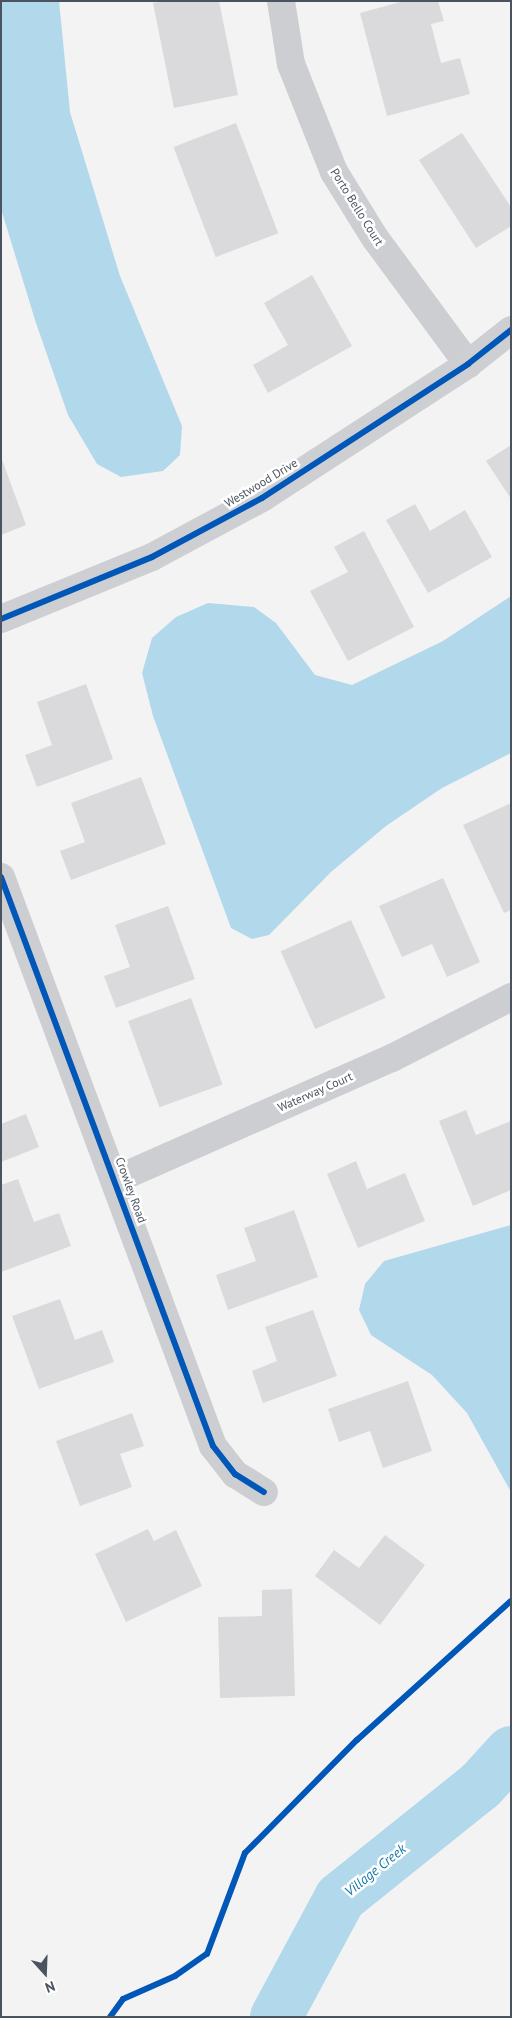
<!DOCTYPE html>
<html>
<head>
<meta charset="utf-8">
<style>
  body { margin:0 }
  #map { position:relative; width:512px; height:2018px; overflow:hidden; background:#f4f3f3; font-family:"PT Sans",sans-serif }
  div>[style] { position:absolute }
  .water>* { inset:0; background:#b2d8eb }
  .river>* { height:52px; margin:-26px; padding:0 26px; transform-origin:26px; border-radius:26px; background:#b2d8eb }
  .building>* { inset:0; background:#dadadc; transform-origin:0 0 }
  .street>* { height:28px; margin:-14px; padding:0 14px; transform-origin:14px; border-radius:14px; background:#cdced1 }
  .secondary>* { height:28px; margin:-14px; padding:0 14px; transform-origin:14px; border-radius:14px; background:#cecfd2 }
  .cycleway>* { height:6px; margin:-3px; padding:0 3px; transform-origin:3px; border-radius:3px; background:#0057b8 }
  span { translate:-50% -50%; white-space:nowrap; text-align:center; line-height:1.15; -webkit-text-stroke:5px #fff; paint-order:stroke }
  .street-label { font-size:12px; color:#4b535f }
  .water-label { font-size:14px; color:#1579a8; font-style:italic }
  .frame { position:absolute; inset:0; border:2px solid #4b535f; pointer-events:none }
  .north { position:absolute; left:20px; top:1948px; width:50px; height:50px; -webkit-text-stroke:4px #fff; paint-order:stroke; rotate:160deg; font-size:14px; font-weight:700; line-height:20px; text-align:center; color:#4b535f }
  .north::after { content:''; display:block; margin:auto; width:18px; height:22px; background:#4b535f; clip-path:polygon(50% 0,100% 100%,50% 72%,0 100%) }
</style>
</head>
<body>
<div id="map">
  <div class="water">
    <i style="clip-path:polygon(1px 1px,59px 1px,70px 112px,120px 276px,182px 426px,180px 455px,163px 471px,121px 477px,97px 464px,68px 415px,36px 323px,1px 209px)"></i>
    <i style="clip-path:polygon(511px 596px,511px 753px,442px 788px,386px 826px,331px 872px,269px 935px,252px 939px,231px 928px,153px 716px,142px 673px,152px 638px,176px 617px,208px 603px,254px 607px,276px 623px,315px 675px,352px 685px,443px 641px)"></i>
    <i style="clip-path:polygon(511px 1225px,511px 1492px,467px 1413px,432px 1375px,371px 1335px,359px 1310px,365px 1284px,384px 1261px)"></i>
  </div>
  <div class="river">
    <i style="left:276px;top:2017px;width:135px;rotate:-61.7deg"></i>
    <i style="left:340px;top:1898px;width:179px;rotate:-38.7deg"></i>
    <i style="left:480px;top:1786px;width:46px;rotate:-47.6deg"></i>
  </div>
  <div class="building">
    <i style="clip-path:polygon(164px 1px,219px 1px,238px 95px,174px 108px,153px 3px)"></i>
    <i style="clip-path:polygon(404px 1px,438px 1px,444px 21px,431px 24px,441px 63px,460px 58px,470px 94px,387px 116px,360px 13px)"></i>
    <i style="left:236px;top:123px;width:118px;height:67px;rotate:69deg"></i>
    <i style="clip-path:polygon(462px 133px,511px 207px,511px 226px,476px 248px,419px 160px)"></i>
    <i style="clip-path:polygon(312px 275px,352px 346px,268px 393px,253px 365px,288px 345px,264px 303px)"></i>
    <i style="clip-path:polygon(511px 445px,511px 499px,486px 461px)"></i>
    <i style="clip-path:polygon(1px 457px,26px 525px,1px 535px)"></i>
    <i style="clip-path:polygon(415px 504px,430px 531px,465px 510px,492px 557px,428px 593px,386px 520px)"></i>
    <i style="clip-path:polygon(364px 531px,414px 627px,348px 661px,310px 591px,348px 572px,334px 547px)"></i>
    <i style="clip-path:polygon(86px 684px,113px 759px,37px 787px,25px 755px,52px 745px,37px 702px)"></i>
    <i style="clip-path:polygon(141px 777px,166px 844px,71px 880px,60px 851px,85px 842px,71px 803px)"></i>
    <i style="clip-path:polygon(511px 803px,511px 910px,504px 913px,463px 825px)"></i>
    <i style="clip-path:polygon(443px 878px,480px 962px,447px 977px,432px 944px,402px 957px,379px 906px)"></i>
    <i style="clip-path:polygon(168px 906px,195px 979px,116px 1008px,104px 976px,130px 967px,115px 925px)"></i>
    <i style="left:351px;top:920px;width:85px;height:77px;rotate:66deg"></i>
    <i style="left:191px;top:998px;width:92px;height:67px;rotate:70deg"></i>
    <i style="clip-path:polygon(466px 1110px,476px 1135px,511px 1121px,511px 1190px,473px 1206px,439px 1121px)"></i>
    <i style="clip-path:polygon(26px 1114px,39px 1147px,1px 1162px,1px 1124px)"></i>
    <i style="clip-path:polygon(356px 1161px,367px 1189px,405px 1173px,425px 1221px,358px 1248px,327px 1174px)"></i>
    <i style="clip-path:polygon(18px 1179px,34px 1222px,59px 1213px,71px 1246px,1px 1272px,1px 1185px)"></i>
    <i style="clip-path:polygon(294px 1210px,318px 1277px,228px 1310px,216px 1275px,256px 1261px,244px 1228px)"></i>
    <i style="clip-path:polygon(60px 1299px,75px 1340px,102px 1330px,114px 1362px,39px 1389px,12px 1316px)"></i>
    <i style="clip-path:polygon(313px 1310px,337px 1376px,263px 1403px,252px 1371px,277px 1361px,265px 1327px)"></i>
    <i style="clip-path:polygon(408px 1381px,432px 1451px,383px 1468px,370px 1431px,339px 1442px,328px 1409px)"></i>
    <i style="clip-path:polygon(132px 1413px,144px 1446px,120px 1454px,132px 1487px,80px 1506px,56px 1441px)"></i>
    <i style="clip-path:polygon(148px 1529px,154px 1541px,176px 1530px,202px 1586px,126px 1622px,95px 1554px)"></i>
    <i style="clip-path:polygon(385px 1535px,425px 1565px,380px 1625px,315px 1576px,334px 1550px,359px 1568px)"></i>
    <i style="clip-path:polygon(292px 1589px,295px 1696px,220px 1698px,218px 1617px,262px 1616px,262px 1590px)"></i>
  </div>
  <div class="street">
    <i style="left:281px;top:1px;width:64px;rotate:81deg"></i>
    <i style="left:291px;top:64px;width:116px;rotate:68.3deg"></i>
    <i style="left:334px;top:172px;width:78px;rotate:58.2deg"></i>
    <i style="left:375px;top:238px;width:157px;rotate:53.6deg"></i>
    <i style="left:1px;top:877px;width:607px;rotate:69.57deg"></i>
    <i style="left:213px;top:1446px;width:36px;rotate:52deg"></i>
    <i style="left:235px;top:1474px;width:34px;rotate:32deg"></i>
    <i style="left:115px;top:1180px;width:303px;rotate:-23.8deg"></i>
    <i style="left:392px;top:1058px;width:134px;rotate:-27.1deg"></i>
  </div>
  <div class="secondary">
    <i style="left:1px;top:619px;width:163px;rotate:-22.3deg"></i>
    <i style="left:152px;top:557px;width:125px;rotate:-28.2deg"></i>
    <i style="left:262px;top:498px;width:246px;rotate:-33deg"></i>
    <i style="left:468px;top:364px;width:55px;rotate:-38.3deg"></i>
  </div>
  <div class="cycleway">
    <i style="left:1px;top:619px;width:163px;rotate:-22.3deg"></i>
    <i style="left:152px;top:557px;width:125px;rotate:-28.2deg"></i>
    <i style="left:262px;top:498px;width:246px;rotate:-33deg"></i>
    <i style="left:468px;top:364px;width:55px;rotate:-38.3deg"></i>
    <i style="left:1px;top:877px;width:607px;rotate:69.57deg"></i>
    <i style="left:213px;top:1446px;width:36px;rotate:52deg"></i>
    <i style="left:235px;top:1474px;width:34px;rotate:32deg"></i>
    <i style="left:110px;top:2017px;width:22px;rotate:-54deg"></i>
    <i style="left:123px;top:1999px;width:57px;rotate:-23.9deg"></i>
    <i style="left:175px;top:1976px;width:39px;rotate:-35deg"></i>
    <i style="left:207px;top:1954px;width:108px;rotate:-69.4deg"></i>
    <i style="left:245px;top:1853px;width:159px;rotate:-45.3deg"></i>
    <i style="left:357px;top:1740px;width:207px;rotate:-42.1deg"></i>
  </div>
  <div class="street-label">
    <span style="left:357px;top:207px;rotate:58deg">Porto Bello Court</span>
    <span style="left:261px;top:483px;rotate:-31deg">Westwood Drive</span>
    <span style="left:315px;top:1092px;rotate:-24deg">Waterway Court</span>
    <span style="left:131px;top:1190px;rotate:70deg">Crowley Road</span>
  </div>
  <div class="water-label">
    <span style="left:375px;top:1870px;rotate:-39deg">Village Creek</span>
  </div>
  <div class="frame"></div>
  <div class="north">N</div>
</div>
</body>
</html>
